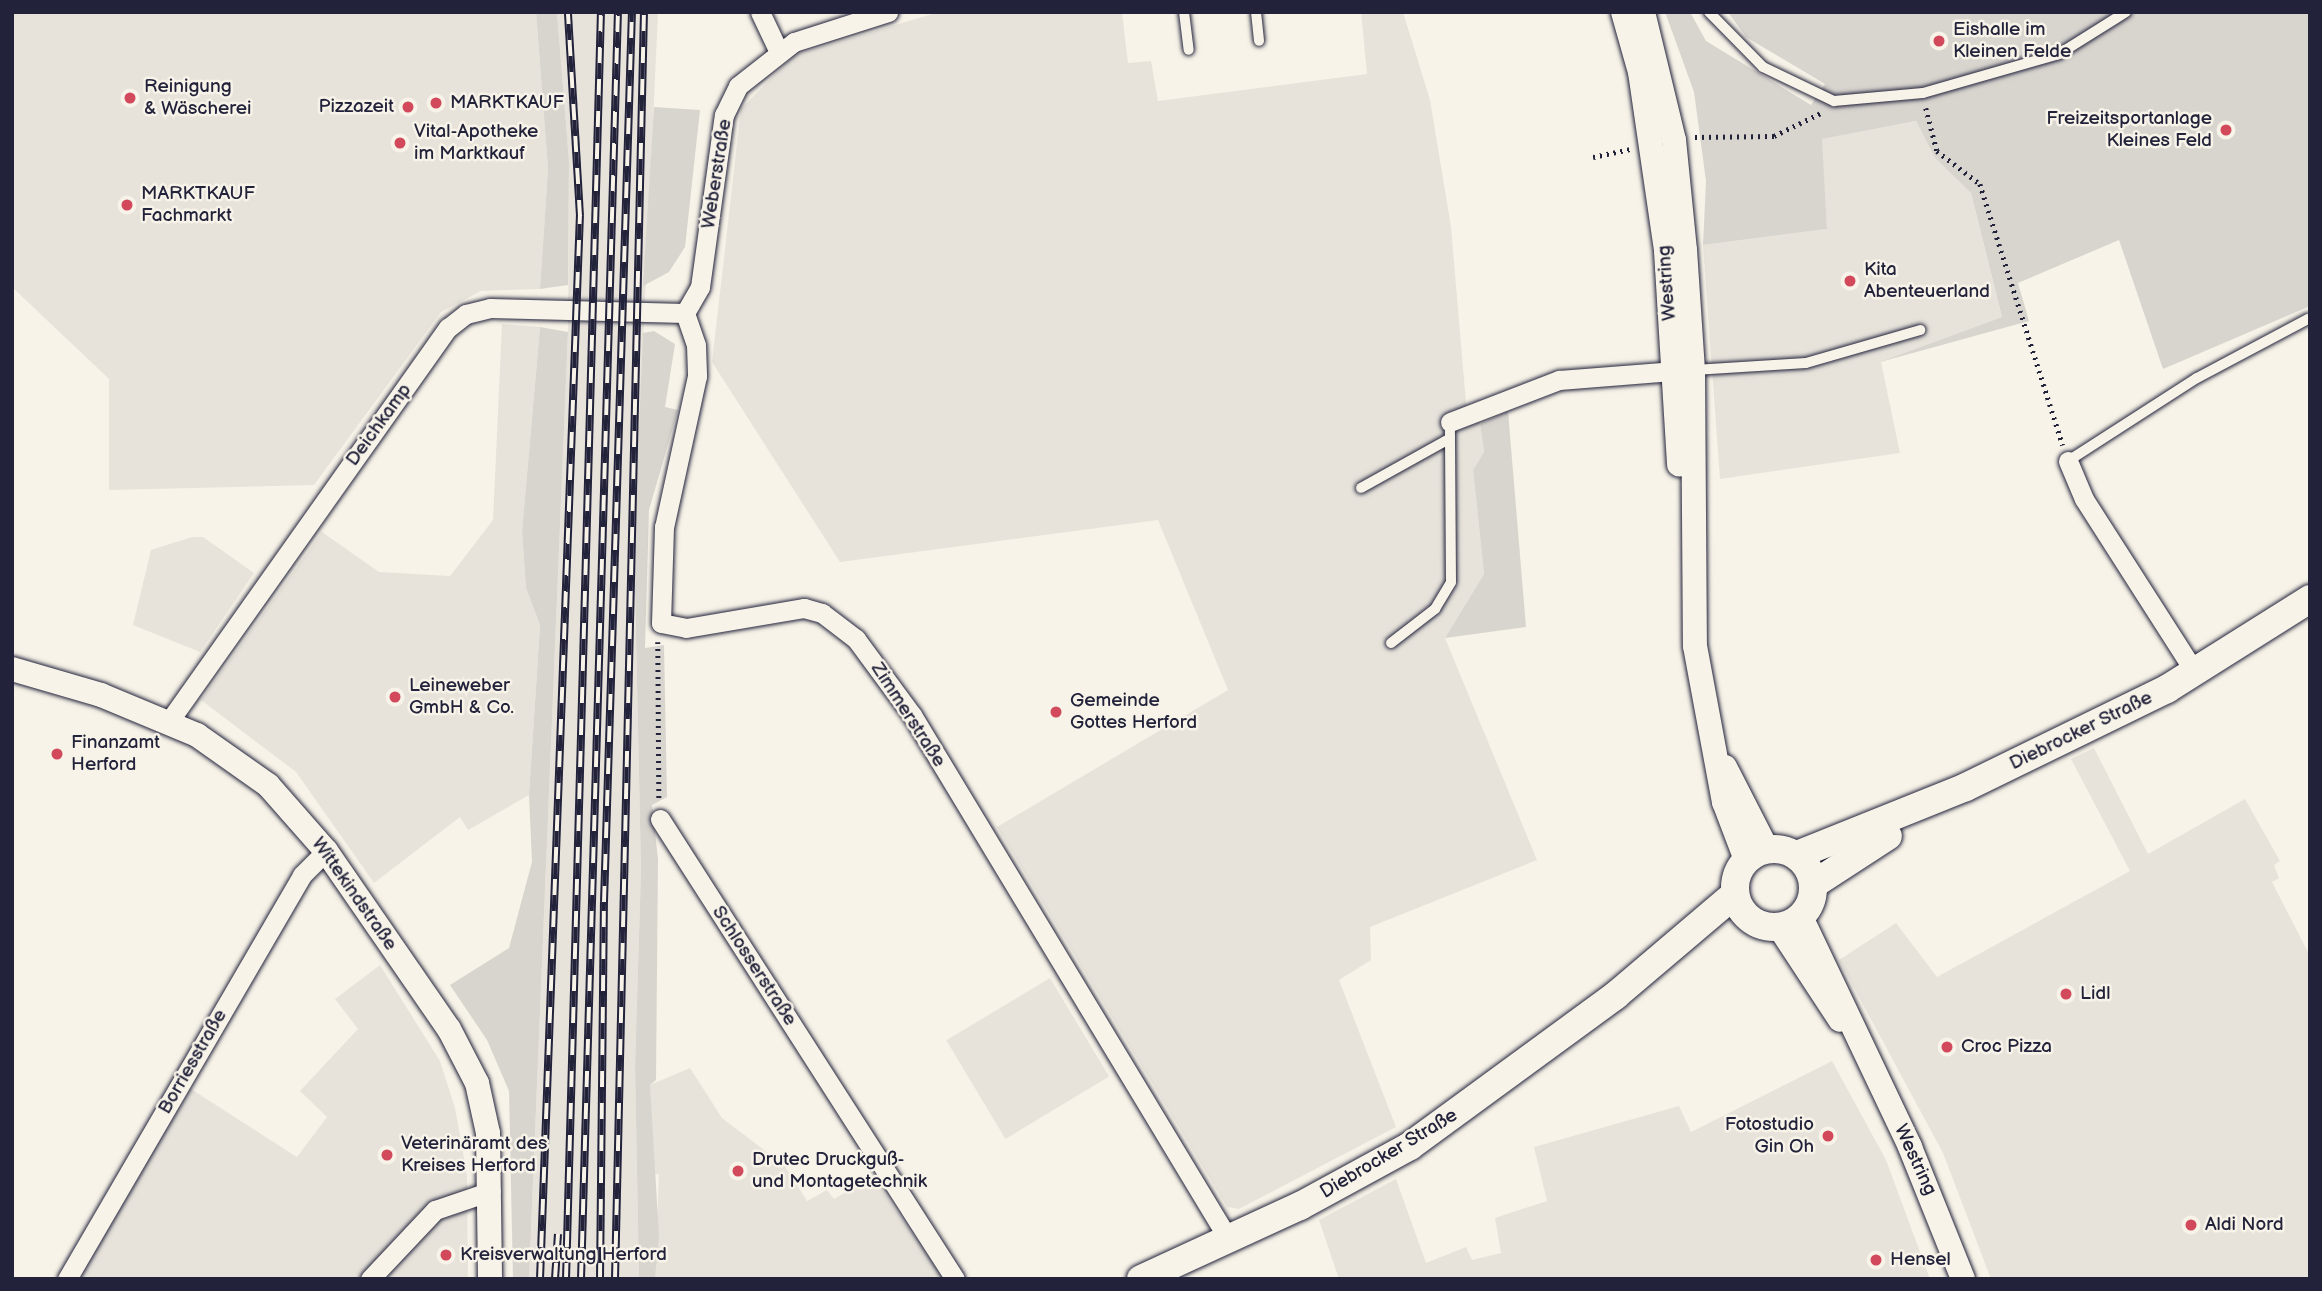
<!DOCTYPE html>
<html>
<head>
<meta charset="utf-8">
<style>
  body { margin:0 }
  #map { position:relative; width:2322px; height:1291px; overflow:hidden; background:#f7f3e8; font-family:"Balsamiq Sans",sans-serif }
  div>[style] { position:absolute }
  .built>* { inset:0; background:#e7e3db; transform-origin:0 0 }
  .green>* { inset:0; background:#d8d5cf }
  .path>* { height:4.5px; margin-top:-2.25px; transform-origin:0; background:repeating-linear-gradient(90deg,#22223b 0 2px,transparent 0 7px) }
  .roads { filter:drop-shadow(0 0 2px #22223b) drop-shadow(0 0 2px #22223b) }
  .service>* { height:10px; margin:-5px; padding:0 5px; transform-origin:5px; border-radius:5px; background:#f7f3e8 }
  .minor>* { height:19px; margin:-9.5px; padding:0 9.5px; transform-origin:9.5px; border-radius:9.5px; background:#f7f3e8 }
  .tertiary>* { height:24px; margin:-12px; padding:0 12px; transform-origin:12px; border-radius:12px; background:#f7f3e8 }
  .secondary>* { height:28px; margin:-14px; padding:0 14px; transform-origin:14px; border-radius:14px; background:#f7f3e8 }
  .secondary>.ring { margin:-14px; padding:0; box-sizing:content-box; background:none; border:28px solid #f7f3e8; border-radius:50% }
  .rail>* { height:8px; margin-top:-4px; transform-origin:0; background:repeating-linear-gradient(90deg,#f7f3e8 0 16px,#22223b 0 32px); box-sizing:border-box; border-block:2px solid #22223b }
  .dots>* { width:19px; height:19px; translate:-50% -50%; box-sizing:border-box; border:4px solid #f7f3e8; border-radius:50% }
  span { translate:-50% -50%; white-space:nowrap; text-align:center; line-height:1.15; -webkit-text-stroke:5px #f7f3e8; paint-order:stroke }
  .poi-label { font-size:19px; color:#22223b }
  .left { translate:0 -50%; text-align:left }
  .right { translate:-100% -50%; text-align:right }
  .street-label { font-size:19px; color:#22223b }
  .frame { position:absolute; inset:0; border:14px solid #22223b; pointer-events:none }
</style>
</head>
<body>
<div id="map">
  <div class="built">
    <i style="clip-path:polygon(12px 12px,536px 12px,548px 169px,540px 289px,481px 291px,441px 312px,314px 485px,109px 490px,109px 379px,12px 287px)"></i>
    <i style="clip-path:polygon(557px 12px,658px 12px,634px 544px,641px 869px,635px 1066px,639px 1279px,529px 1279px,568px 332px,569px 161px)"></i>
    <i style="clip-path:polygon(939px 12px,1122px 13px,1128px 63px,1151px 61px,1158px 101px,1367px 74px,1361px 12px,1403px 12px,1430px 100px,1451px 227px,1466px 403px,1480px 424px,1484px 452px,1473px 470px,1484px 574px,1445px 638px,1537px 860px,1370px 927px,1371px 960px,1339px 980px,1396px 1127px,1239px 1209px,1227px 1207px,997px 827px,1228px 690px,1158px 520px,840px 562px,712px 362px,741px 109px,794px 55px)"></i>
    <i style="clip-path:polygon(1916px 121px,1935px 158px,1971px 193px,2002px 317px,1881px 362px,1900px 453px,1720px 479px,1703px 245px,1827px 229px,1821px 139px)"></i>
    <i style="clip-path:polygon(502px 324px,540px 327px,522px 532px,526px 588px,540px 625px,529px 795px,468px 830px,460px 817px,374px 883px,296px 772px,201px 700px,322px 532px,379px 572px,450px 576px,493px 520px)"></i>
    <i style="clip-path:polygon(192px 537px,203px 537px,254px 573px,200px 652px,133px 625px,151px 550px)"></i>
    <i style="clip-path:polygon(2094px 748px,2148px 854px,2245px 799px,2280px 861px,2274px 865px,2279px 878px,2272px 882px,2310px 956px,2310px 1279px,1991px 1279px,1943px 1153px,1839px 960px,1896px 923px,1937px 977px,2130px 871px,2071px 759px)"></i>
    <i style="clip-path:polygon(380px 965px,440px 1061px,455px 1108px,467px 1175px,468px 1279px,76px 1279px,191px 1089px,297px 1157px,327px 1117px,300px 1091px,358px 1029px,335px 999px)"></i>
    <i style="left:1050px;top:978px;width:115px;height:121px;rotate:59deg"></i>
    <i style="clip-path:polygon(1832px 1061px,1886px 1160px,1930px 1279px,1339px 1279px,1319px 1220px,1396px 1179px,1426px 1263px,1466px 1247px,1472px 1260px,1501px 1253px,1495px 1218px,1547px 1201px,1534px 1147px,1679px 1106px,1691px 1132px)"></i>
    <i style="clip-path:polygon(690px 1068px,722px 1118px,785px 1166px,807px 1201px,827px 1190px,834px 1199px,873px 1177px,944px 1279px,655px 1279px,659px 1174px,652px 1174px,650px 1085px)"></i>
  </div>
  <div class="green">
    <i style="clip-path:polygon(536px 12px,557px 12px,569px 161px,568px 285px,540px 289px,548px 169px)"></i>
    <i style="clip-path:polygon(1665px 12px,1690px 12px,1706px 41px,1811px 105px,1825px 84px,1746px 37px,1728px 12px,2310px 12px,2310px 306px,2163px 369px,2119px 240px,2018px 283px,2029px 321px,1880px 362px,2002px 317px,1971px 193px,1935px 158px,1916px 121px,1822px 139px,1827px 229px,1703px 245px,1706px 181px,1694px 92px)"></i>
    <i style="clip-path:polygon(654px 107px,700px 110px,685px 247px,669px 272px,643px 286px)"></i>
    <i style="clip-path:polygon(540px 327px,568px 332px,529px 1279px,513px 1279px,509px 1091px,487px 1040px,450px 985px,509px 948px,532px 862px,529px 795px,540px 625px,526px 588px,522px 532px)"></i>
    <i style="clip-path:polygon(654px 331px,675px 344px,665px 407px,678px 410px,649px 510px,645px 648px,664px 645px,667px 797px,652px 805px,658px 859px,656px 1080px,650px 1085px,659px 1236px,655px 1279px,639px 1279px,635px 1066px,641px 869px,634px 544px,643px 333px)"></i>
    <i style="clip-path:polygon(1508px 411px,1526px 627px,1445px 638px,1484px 574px,1473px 470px,1484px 452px,1480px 424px)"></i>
  </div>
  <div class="path">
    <i style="left:1926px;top:108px;width:44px;rotate:75.7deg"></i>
    <i style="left:1937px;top:151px;width:54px;rotate:37.5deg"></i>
    <i style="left:1980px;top:184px;width:274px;rotate:72.4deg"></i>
    <i style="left:1695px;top:137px;width:79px;rotate:-0.7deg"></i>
    <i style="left:1774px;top:136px;width:55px;rotate:-26.1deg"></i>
    <i style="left:1593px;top:157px;width:39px;rotate:-12deg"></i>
    <i style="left:658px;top:642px;width:159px;rotate:89.6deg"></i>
  </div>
  <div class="roads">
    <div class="service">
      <i style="left:1184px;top:12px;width:38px;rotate:83deg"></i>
      <i style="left:1256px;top:12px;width:29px;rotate:84deg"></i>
      <i style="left:1709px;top:12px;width:77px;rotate:45.5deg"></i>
      <i style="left:1763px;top:67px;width:79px;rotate:25.6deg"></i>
      <i style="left:1834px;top:101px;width:89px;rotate:-5.1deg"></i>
      <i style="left:1923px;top:93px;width:141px;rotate:-16deg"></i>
      <i style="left:2059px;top:54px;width:79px;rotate:-32.1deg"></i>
      <i style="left:1694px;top:370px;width:112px;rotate:-3.6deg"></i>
      <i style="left:1806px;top:363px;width:119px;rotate:-16.1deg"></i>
      <i style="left:2068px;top:461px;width:153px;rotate:-32.8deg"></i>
      <i style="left:2197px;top:378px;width:126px;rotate:-28deg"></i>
      <i style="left:1361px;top:488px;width:101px;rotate:-29.1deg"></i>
      <i style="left:1391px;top:643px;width:56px;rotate:-37.7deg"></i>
      <i style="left:1435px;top:609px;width:31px;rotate:-59deg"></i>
      <i style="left:1451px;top:582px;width:160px;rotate:-90.4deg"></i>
    </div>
    <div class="minor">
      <i style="left:760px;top:12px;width:42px;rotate:64.7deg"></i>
      <i style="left:685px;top:313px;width:34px;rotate:71deg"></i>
      <i style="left:696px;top:345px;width:31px;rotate:88deg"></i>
      <i style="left:697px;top:376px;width:155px;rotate:102.3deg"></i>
      <i style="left:664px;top:527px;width:96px;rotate:91.8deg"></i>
      <i style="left:661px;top:623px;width:25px;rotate:11deg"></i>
      <i style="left:686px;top:628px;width:120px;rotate:-9.6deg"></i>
      <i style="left:804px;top:608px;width:19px;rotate:16deg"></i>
      <i style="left:822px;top:613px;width:43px;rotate:37.4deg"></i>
      <i style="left:856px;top:639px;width:94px;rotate:53.6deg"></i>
      <i style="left:912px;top:715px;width:613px;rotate:58.88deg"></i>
      <i style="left:685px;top:313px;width:30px;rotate:-60deg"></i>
      <i style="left:700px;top:287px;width:174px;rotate:-82.1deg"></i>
      <i style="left:724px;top:115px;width:32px;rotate:-64deg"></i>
      <i style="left:738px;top:86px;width:71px;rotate:-38.2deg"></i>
      <i style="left:794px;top:42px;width:99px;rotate:-17.7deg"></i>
      <i style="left:1450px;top:422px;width:117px;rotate:-21.1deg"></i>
      <i style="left:1559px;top:380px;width:126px;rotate:-4.5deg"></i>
      <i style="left:2068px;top:461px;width:41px;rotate:67.2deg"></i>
      <i style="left:2084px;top:499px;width:208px;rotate:57.4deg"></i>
      <i style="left:170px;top:720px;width:481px;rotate:-54.7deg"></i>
      <i style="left:448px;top:328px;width:23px;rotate:-38deg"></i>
      <i style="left:466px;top:314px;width:25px;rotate:-14deg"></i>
      <i style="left:490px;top:308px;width:195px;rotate:1.5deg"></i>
      <i style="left:660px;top:819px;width:546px;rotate:57.33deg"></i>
      <i style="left:67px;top:1279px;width:467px;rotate:-59.8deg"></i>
      <i style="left:302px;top:875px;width:34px;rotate:-45deg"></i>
      <i style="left:370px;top:1279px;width:95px;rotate:-46.7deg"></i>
      <i style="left:435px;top:1210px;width:59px;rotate:-18.7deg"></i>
    </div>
    <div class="tertiary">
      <i style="left:1623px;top:12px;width:62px;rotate:74.2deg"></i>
      <i style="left:1640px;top:72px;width:181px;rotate:81.7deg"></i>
      <i style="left:1666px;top:251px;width:214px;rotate:86.5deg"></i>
      <i style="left:1643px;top:12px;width:132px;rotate:76.4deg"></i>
      <i style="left:1674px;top:140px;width:111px;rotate:84.3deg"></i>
      <i style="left:1685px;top:250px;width:120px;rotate:86.2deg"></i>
      <i style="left:1693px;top:370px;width:276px;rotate:89.6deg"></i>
      <i style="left:1695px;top:646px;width:159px;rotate:79.5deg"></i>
      <i style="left:1724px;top:802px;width:62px;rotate:69.2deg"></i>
      <i style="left:12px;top:669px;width:93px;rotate:16.3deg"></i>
      <i style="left:101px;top:695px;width:104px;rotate:22.6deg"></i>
      <i style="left:197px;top:735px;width:87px;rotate:35.2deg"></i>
      <i style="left:268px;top:785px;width:88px;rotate:48.7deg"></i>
      <i style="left:326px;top:851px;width:216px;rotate:55.4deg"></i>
      <i style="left:449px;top:1029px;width:61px;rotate:62.6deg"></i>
      <i style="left:477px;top:1083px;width:51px;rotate:77.6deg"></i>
      <i style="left:488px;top:1133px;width:146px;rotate:89.2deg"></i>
      <i style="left:1725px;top:767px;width:92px;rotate:62.9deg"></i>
      <i style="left:1801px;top:917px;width:255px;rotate:64.6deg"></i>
      <i style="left:1910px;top:1147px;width:142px;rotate:68.1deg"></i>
      <i style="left:1779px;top:927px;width:111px;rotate:56.7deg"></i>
    </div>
    <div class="secondary">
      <i class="ring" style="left:1735px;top:849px;width:50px;height:50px"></i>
      <i style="left:1797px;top:855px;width:182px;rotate:-21.9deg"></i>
      <i style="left:1966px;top:787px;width:224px;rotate:-26deg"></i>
      <i style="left:2167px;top:689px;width:169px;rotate:-32.2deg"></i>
      <i style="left:1814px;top:884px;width:88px;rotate:-33deg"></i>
      <i style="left:1141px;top:1279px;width:175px;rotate:-24.7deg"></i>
      <i style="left:1300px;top:1206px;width:125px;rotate:-28.6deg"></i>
      <i style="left:1410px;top:1146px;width:255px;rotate:-36.2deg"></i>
      <i style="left:1616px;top:995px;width:156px;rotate:-40.3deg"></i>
    </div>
  </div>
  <div class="rail">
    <i style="left:540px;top:1279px;width:1064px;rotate:-87.85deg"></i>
    <i style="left:580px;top:216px;width:204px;rotate:-93.4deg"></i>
    <i style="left:555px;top:1279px;width:45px;rotate:-86.2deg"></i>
    <i style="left:566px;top:1279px;width:1267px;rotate:-88.42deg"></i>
    <i style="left:581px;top:1279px;width:1268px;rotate:-88.33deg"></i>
    <i style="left:600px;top:1279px;width:377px;rotate:-89.4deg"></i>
    <i style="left:604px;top:902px;width:890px;rotate:-88.2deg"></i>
    <i style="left:615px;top:1279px;width:1267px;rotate:-88.69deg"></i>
  </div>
  <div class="dots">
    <i style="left:1939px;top:41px;background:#d1495b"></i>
    <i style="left:130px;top:98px;background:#d1495b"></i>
    <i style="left:436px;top:103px;background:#d1495b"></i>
    <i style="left:408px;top:107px;background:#d1495b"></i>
    <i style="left:2226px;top:130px;background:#d1495b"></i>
    <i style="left:400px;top:143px;background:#d1495b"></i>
    <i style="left:127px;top:205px;background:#d1495b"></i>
    <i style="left:1850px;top:281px;background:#d1495b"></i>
    <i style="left:395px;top:697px;background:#d1495b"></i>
    <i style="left:1056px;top:712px;background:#d1495b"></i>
    <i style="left:57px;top:754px;background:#d1495b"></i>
    <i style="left:2066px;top:994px;background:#d1495b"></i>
    <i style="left:1947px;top:1047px;background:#d1495b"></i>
    <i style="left:1828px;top:1136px;background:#d1495b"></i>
    <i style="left:387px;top:1155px;background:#d1495b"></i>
    <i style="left:738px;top:1171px;background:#d1495b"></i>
    <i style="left:2191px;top:1225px;background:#d1495b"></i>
    <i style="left:446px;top:1255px;background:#d1495b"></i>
    <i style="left:1876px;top:1260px;background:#d1495b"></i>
  </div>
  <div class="poi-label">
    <span class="left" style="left:1953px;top:41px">Eishalle im<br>Kleinen Felde</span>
    <span class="left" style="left:144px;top:98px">Reinigung<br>&amp; Wäscherei</span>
    <span class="left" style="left:450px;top:103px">MARKTKAUF</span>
    <span class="right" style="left:394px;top:107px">Pizzazeit</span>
    <span class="right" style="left:2212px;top:130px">Freizeitsportanlage<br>Kleines Feld</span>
    <span class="left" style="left:414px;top:143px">Vital-Apotheke<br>im Marktkauf</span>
    <span class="left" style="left:141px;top:205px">MARKTKAUF<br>Fachmarkt</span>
    <span class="left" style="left:1864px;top:281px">Kita<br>Abenteuerland</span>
    <span class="left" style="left:409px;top:697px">Leineweber<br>GmbH &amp; Co.</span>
    <span class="left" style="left:1070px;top:712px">Gemeinde<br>Gottes Herford</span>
    <span class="left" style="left:71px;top:754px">Finanzamt<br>Herford</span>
    <span class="left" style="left:2080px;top:994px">Lidl</span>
    <span class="left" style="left:1961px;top:1047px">Croc Pizza</span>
    <span class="right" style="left:1814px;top:1136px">Fotostudio<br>Gin Oh</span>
    <span class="left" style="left:401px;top:1155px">Veterinäramt des<br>Kreises Herford</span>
    <span class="left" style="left:752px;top:1171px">Drutec Druckguß-<br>und Montagetechnik</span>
    <span class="left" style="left:2205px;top:1225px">Aldi Nord</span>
    <span class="left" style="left:460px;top:1255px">Kreisverwaltung Herford</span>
    <span class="left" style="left:1890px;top:1260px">Hensel</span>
  </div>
  <div class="street-label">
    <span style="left:717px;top:174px;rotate:-81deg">Weberstraße</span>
    <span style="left:1667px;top:283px;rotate:-94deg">Westring</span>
    <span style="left:379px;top:425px;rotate:-54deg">Deichkamp</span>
    <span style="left:908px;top:715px;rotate:57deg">Zimmerstraße</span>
    <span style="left:2081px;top:731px;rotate:-26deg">Diebrocker Straße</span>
    <span style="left:354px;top:894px;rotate:55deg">Wittekindstraße</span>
    <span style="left:754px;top:966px;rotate:57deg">Schlosserstraße</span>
    <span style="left:193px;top:1062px;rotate:-60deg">Borriesstraße</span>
    <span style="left:1389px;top:1154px;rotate:-31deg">Diebrocker Straße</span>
    <span style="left:1915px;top:1160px;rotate:65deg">Westring</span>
  </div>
  <div class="frame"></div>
</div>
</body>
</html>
